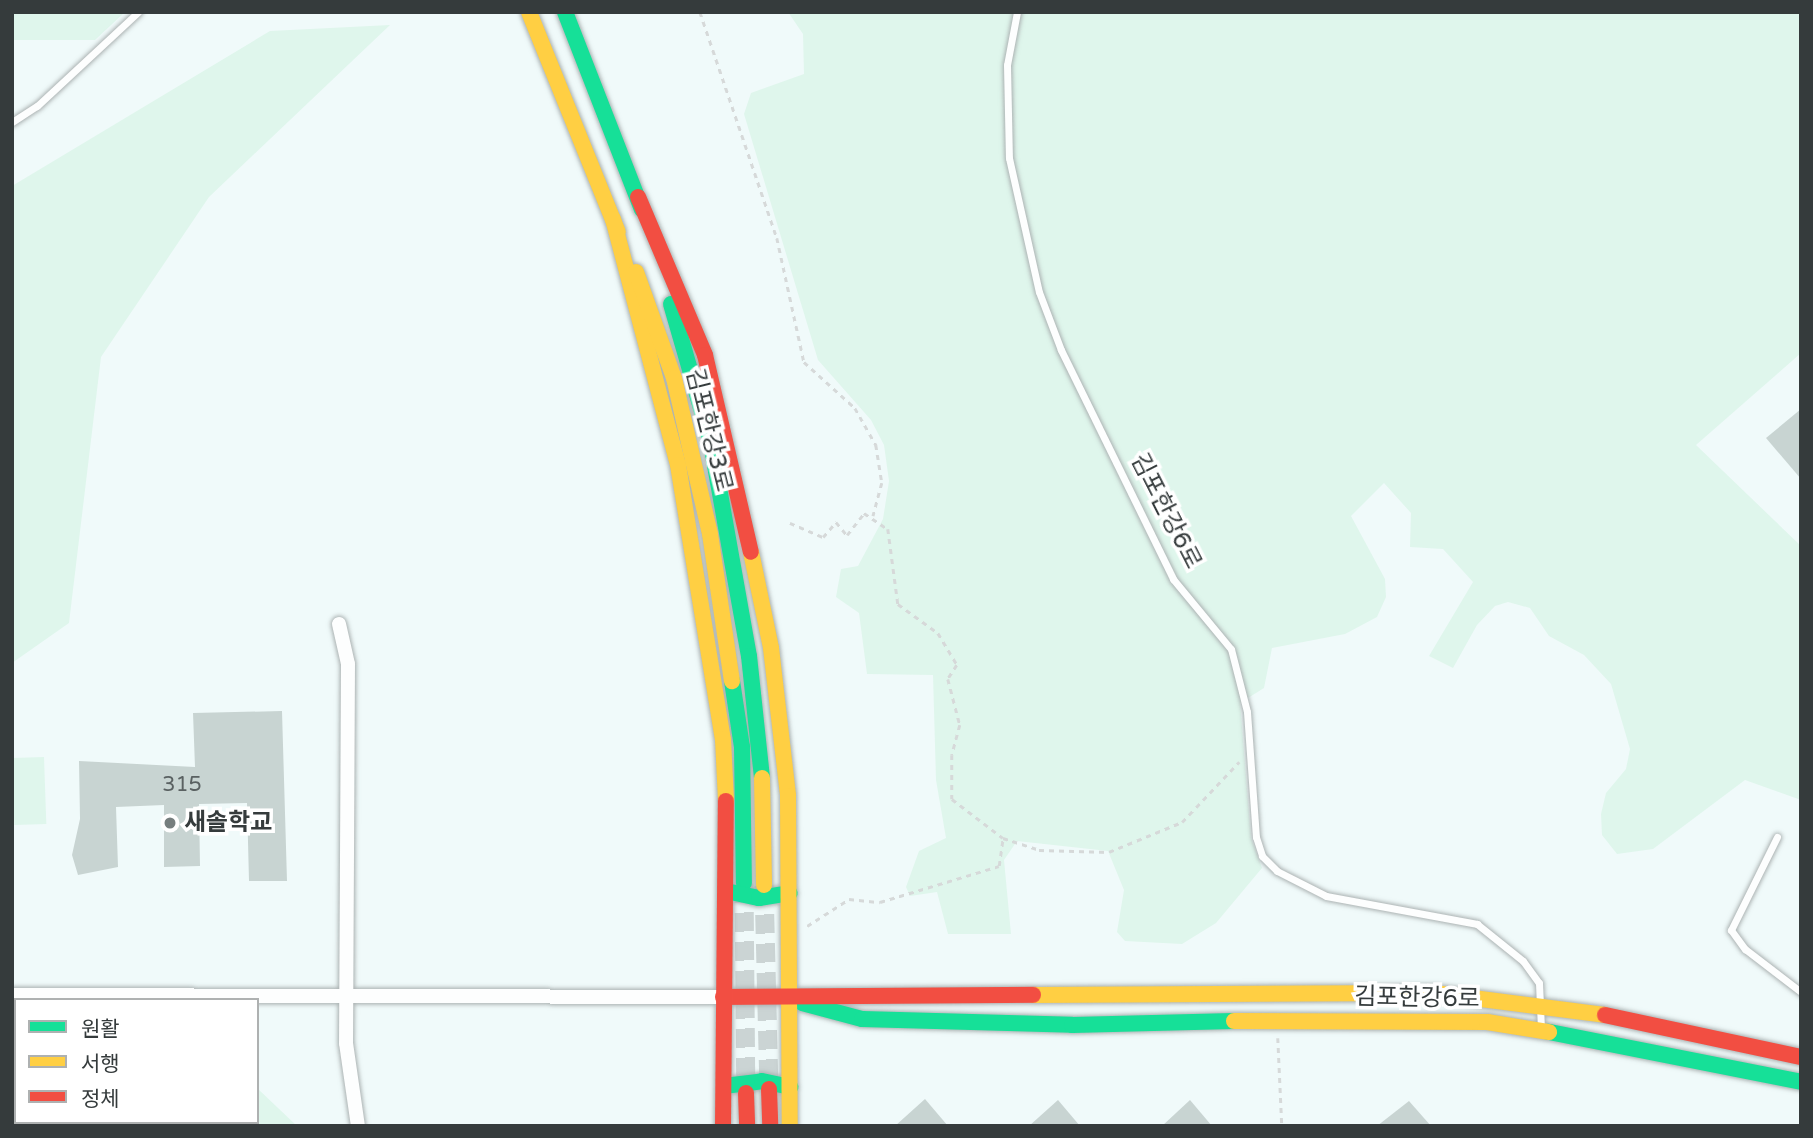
<!DOCTYPE html>
<html>
<head>
<meta charset="utf-8">
<style>
  body { margin:0 }
  #map { position:relative; width:1813px; height:1138px; overflow:hidden; background:#f0fafa; font-family:"Varela Round","Noto Sans KR",sans-serif }
  div>[style] { position:absolute }
  .green>* { inset:0; background:#dff6ec; transform-origin:0 0 }
  .building>* { inset:0; background:#c8d4d2 }
  .secondary-tunnel>* { height:19px; margin-top:-9.5px; transform-origin:0; background:repeating-linear-gradient(90deg,#cbd4d4 0 19px,transparent 0 29px) }
  .path>* { height:2.5px; margin-top:-1.25px; transform-origin:0; background:repeating-linear-gradient(90deg,#d6d9d9 0 5px,transparent 0 10px) }
  .roads { filter:drop-shadow(0 0 2px #acb3b3) drop-shadow(0 0 2px #acb3b3) }
  .lane>* { height:7px; margin:-3.5px; padding:0 3.5px; transform-origin:3.5px; border-radius:3.5px; background:#fdfefe }
  .street>* { height:14px; margin:-7px; padding:0 7px; transform-origin:7px; border-radius:7px; background:#fdfefe }
  .fast>* { height:16px; margin:-8px; padding:0 8px; transform-origin:8px; border-radius:8px; background:#16e098 }
  .slow>* { height:16px; margin:-8px; padding:0 8px; transform-origin:8px; border-radius:8px; background:#ffcf43 }
  .jam>* { height:16px; margin:-8px; padding:0 8px; transform-origin:8px; border-radius:8px; background:#f24e42 }
  .dots>* { width:19px; height:19px; translate:-50% -50%; box-sizing:border-box; border:4px solid #fff; border-radius:50% }
  span { translate:-50% -50%; white-space:nowrap; text-align:center; line-height:1.15; -webkit-text-stroke:7px #fff; paint-order:stroke }
  .number-label { font-size:21px; color:#5a6162 }
  .number-label span { -webkit-text-stroke-width:0 }
  .street-label { font-size:24px; color:#353b3c }
  .poi-label { font-size:24px; color:#353b3c; font-weight:700 }
  .left { translate:0 -50%; text-align:left }
  .frame { position:absolute; inset:0; border:14px solid #353b3c; pointer-events:none }
  .legend { position:absolute; left:14px; top:998px; width:245px; height:126px; box-sizing:border-box; background:#fff; border:2px solid #aeb1b1; margin:0; padding:9px 12px; list-style:none; font-size:21px; color:#353b3c }
  .legend li { display:flex; align-items:center; gap:14px; height:35px }
  .legend b { width:35px; border:2px solid #aeb1b1 }
</style>
</head>
<body>
<div id="map">
  <div class="green">
    <i style="clip-path:polygon(12px 12px,125px 12px,95px 40px,12px 40px)"></i>
    <i style="clip-path:polygon(788px 12px,1801px 12px,1801px 353px,1696px 445px,1801px 546px,1801px 800px,1745px 780px,1653px 849px,1617px 854px,1602px 835px,1601px 814px,1606px 793px,1626px 769px,1630px 749px,1611px 684px,1584px 655px,1549px 636px,1530px 608px,1508px 602px,1495px 606px,1477px 625px,1453px 668px,1429px 656px,1473px 582px,1443px 549px,1410px 547px,1411px 513px,1384px 483px,1351px 516px,1385px 579px,1386px 597px,1377px 617px,1345px 634px,1272px 648px,1264px 688px,1240px 703px,1251px 838px,1262px 868px,1216px 923px,1182px 944px,1125px 941px,1117px 932px,1124px 890px,1108px 851px,1017px 841px,1004px 860px,1011px 934px,948px 934px,937px 892px,910px 896px,906px 887px,919px 851px,946px 838px,936px 780px,933px 675px,867px 674px,859px 613px,836px 597px,841px 569px,858px 566px,883px 519px,889px 481px,884px 445px,871px 420px,818px 360px,744px 114px,751px 93px,804px 74px,803px 34px)"></i>
    <i style="clip-path:polygon(390px 25px,209px 197px,101px 357px,69px 623px,12px 663px,12px 186px,270px 31px)"></i>
    <i style="left:44px;top:757px;width:67px;height:32px;rotate:88deg"></i>
    <i style="clip-path:polygon(257px 1088px,297px 1126px,12px 1126px,16px 1117px,16px 1122px,257px 1122px)"></i>
  </div>
  <div class="building">
    <i style="clip-path:polygon(1801px 409px,1801px 479px,1766px 438px)"></i>
    <i style="clip-path:polygon(282px 711px,287px 881px,249px 881px,247px 803px,199px 804px,200px 866px,164px 867px,164px 805px,116px 807px,118px 867px,78px 875px,72px 855px,80px 819px,79px 761px,195px 767px,193px 713px)"></i>
    <i style="clip-path:polygon(925px 1099px,948px 1126px,895px 1126px)"></i>
    <i style="clip-path:polygon(1058px 1100px,1080px 1126px,1029px 1126px)"></i>
    <i style="clip-path:polygon(1190px 1100px,1212px 1126px,1162px 1126px)"></i>
    <i style="clip-path:polygon(1409px 1101px,1431px 1126px,1377px 1126px)"></i>
  </div>
  <div class="secondary-tunnel">
    <i style="left:744px;top:883px;width:210px;rotate:89.5deg"></i>
    <i style="left:764px;top:885px;width:204px;rotate:88.6deg"></i>
  </div>
  <div class="path">
    <i style="left:700px;top:12px;width:239px;rotate:71.2deg"></i>
    <i style="left:777px;top:238px;width:127px;rotate:77.7deg"></i>
    <i style="left:804px;top:362px;width:69px;rotate:42deg"></i>
    <i style="left:855px;top:408px;width:43px;rotate:60.4deg"></i>
    <i style="left:876px;top:445px;width:38px;rotate:81deg"></i>
    <i style="left:882px;top:483px;width:34px;rotate:105deg"></i>
    <i style="left:790px;top:523px;width:36px;rotate:23deg"></i>
    <i style="left:823px;top:537px;width:20px;rotate:-49deg"></i>
    <i style="left:836px;top:522px;width:17px;rotate:50deg"></i>
    <i style="left:847px;top:535px;width:28px;rotate:-52deg"></i>
    <i style="left:864px;top:513px;width:29px;rotate:34deg"></i>
    <i style="left:888px;top:529px;width:76px;rotate:82.4deg"></i>
    <i style="left:898px;top:604px;width:49px;rotate:35.9deg"></i>
    <i style="left:938px;top:633px;width:37px;rotate:59deg"></i>
    <i style="left:957px;top:665px;width:17px;rotate:123deg"></i>
    <i style="left:948px;top:679px;width:48px;rotate:75.4deg"></i>
    <i style="left:960px;top:725px;width:31px;rotate:105deg"></i>
    <i style="left:952px;top:755px;width:44px;rotate:90deg"></i>
    <i style="left:952px;top:799px;width:64px;rotate:37.4deg"></i>
    <i style="left:1003px;top:838px;width:38px;rotate:18deg"></i>
    <i style="left:1039px;top:850px;width:70px;rotate:1.6deg"></i>
    <i style="left:1109px;top:852px;width:79px;rotate:-22.3deg"></i>
    <i style="left:1182px;top:822px;width:83px;rotate:-46.5deg"></i>
    <i style="left:807px;top:926px;width:50px;rotate:-32.7deg"></i>
    <i style="left:849px;top:899px;width:31px;rotate:6deg"></i>
    <i style="left:880px;top:902px;width:124px;rotate:-16.8deg"></i>
    <i style="left:999px;top:866px;width:28px;rotate:-82deg"></i>
    <i style="left:1278px;top:1038px;width:88px;rotate:87.4deg"></i>
  </div>
  <div class="roads">
    <div class="lane">
      <i style="left:1017px;top:12px;width:54px;rotate:100.7deg"></i>
      <i style="left:1007px;top:65px;width:93px;rotate:88.8deg"></i>
      <i style="left:1009px;top:158px;width:137px;rotate:77.4deg"></i>
      <i style="left:1039px;top:292px;width:62px;rotate:69.2deg"></i>
      <i style="left:1061px;top:350px;width:255px;rotate:63.9deg"></i>
      <i style="left:1173px;top:579px;width:91px;rotate:50.4deg"></i>
      <i style="left:1231px;top:649px;width:65px;rotate:75.7deg"></i>
      <i style="left:1247px;top:712px;width:125px;rotate:85.9deg"></i>
      <i style="left:1256px;top:837px;width:20px;rotate:72deg"></i>
      <i style="left:1262px;top:856px;width:21px;rotate:45deg"></i>
      <i style="left:1277px;top:871px;width:55px;rotate:27deg"></i>
      <i style="left:1326px;top:896px;width:154px;rotate:10.5deg"></i>
      <i style="left:1477px;top:924px;width:59px;rotate:38.8deg"></i>
      <i style="left:1523px;top:961px;width:27px;rotate:54deg"></i>
      <i style="left:1539px;top:983px;width:45px;rotate:87.5deg"></i>
      <i style="left:12px;top:122px;width:30px;rotate:-33deg"></i>
      <i style="left:37px;top:106px;width:138px;rotate:-42.9deg"></i>
      <i style="left:1777px;top:837px;width:104px;rotate:116.3deg"></i>
      <i style="left:1731px;top:930px;width:24px;rotate:54deg"></i>
      <i style="left:1745px;top:949px;width:71px;rotate:37.5deg"></i>
    </div>
    <div class="street">
      <i style="left:339px;top:624px;width:41px;rotate:77.3deg"></i>
      <i style="left:348px;top:664px;width:379px;rotate:90.3deg"></i>
      <i style="left:346px;top:1043px;width:84px;rotate:81.8deg"></i>
      <i style="left:12px;top:995px;width:711px;rotate:0.16deg"></i>
    </div>
    <div class="fast">
      <i style="left:565px;top:12px;width:212px;rotate:68.7deg"></i>
      <i style="left:671px;top:304px;width:145px;rotate:73.9deg"></i>
      <i style="left:711px;top:443px;width:216px;rotate:79.9deg"></i>
      <i style="left:749px;top:656px;width:123px;rotate:83.9deg"></i>
      <i style="left:732px;top:681px;width:67px;rotate:81.4deg"></i>
      <i style="left:742px;top:747px;width:136px;rotate:89.2deg"></i>
      <i style="left:726px;top:891px;width:34px;rotate:12deg"></i>
      <i style="left:759px;top:898px;width:31px;rotate:-9deg"></i>
      <i style="left:802px;top:1003px;width:62px;rotate:14.9deg"></i>
      <i style="left:862px;top:1019px;width:210px;rotate:1.6deg"></i>
      <i style="left:1072px;top:1025px;width:162px;rotate:-1.4deg"></i>
      <i style="left:1549px;top:1032px;width:257px;rotate:11.2deg"></i>
      <i style="left:724px;top:1086px;width:38px;rotate:-7deg"></i>
      <i style="left:762px;top:1081px;width:29px;rotate:12deg"></i>
    </div>
    <div class="slow">
      <i style="left:529px;top:12px;width:237px;rotate:68deg"></i>
      <i style="left:613px;top:219px;width:254px;rotate:75.2deg"></i>
      <i style="left:678px;top:465px;width:278px;rotate:80.7deg"></i>
      <i style="left:723px;top:739px;width:62px;rotate:87.2deg"></i>
      <i style="left:636px;top:272px;width:113px;rotate:70.3deg"></i>
      <i style="left:674px;top:378px;width:160px;rotate:77deg"></i>
      <i style="left:710px;top:534px;width:149px;rotate:81.5deg"></i>
      <i style="left:751px;top:552px;width:98px;rotate:78.2deg"></i>
      <i style="left:771px;top:648px;width:149px;rotate:83.4deg"></i>
      <i style="left:788px;top:796px;width:330px;rotate:89.7deg"></i>
      <i style="left:762px;top:778px;width:107px;rotate:88.9deg"></i>
      <i style="left:1033px;top:995px;width:401px;rotate:-0.3deg"></i>
      <i style="left:1434px;top:993px;width:172px;rotate:7.3deg"></i>
      <i style="left:1234px;top:1021px;width:253px;rotate:0.2deg"></i>
      <i style="left:1487px;top:1022px;width:63px;rotate:9.2deg"></i>
    </div>
    <div class="jam">
      <i style="left:638px;top:197px;width:172px;rotate:67deg"></i>
      <i style="left:705px;top:355px;width:202px;rotate:76.9deg"></i>
      <i style="left:723px;top:997px;width:310px;rotate:-0.4deg"></i>
      <i style="left:1605px;top:1015px;width:200px;rotate:12.1deg"></i>
      <i style="left:769px;top:1089px;width:37px;rotate:88deg"></i>
      <i style="left:746px;top:1093px;width:33px;rotate:88deg"></i>
      <i style="left:723px;top:1126px;width:325px;rotate:-89.5deg"></i>
    </div>
  </div>
  <div class="dots">
    <i style="left:170px;top:823px;background:#767e7e"></i>
  </div>
  <div class="number-label">
    <span style="left:182px;top:785px">315</span>
  </div>
  <div class="street-label">
    <span style="left:709px;top:430px;rotate:76deg">김포한강3로</span>
    <span style="left:1166px;top:511px;rotate:63deg">김포한강6로</span>
    <span style="left:1417px;top:998px;rotate:1deg">김포한강6로</span>
  </div>
  <div class="poi-label">
    <span class="left" style="left:184px;top:823px">새솔학교</span>
  </div>
  <div class="frame"></div>
  <ul class="legend">
  <li><b style="height:9px;background:#16e098"></b>원활</li>
  <li><b style="height:9px;background:#ffcf43"></b>서행</li>
  <li><b style="height:9px;background:#f24e42"></b>정체</li>
  </ul>
</div>
</body>
</html>
